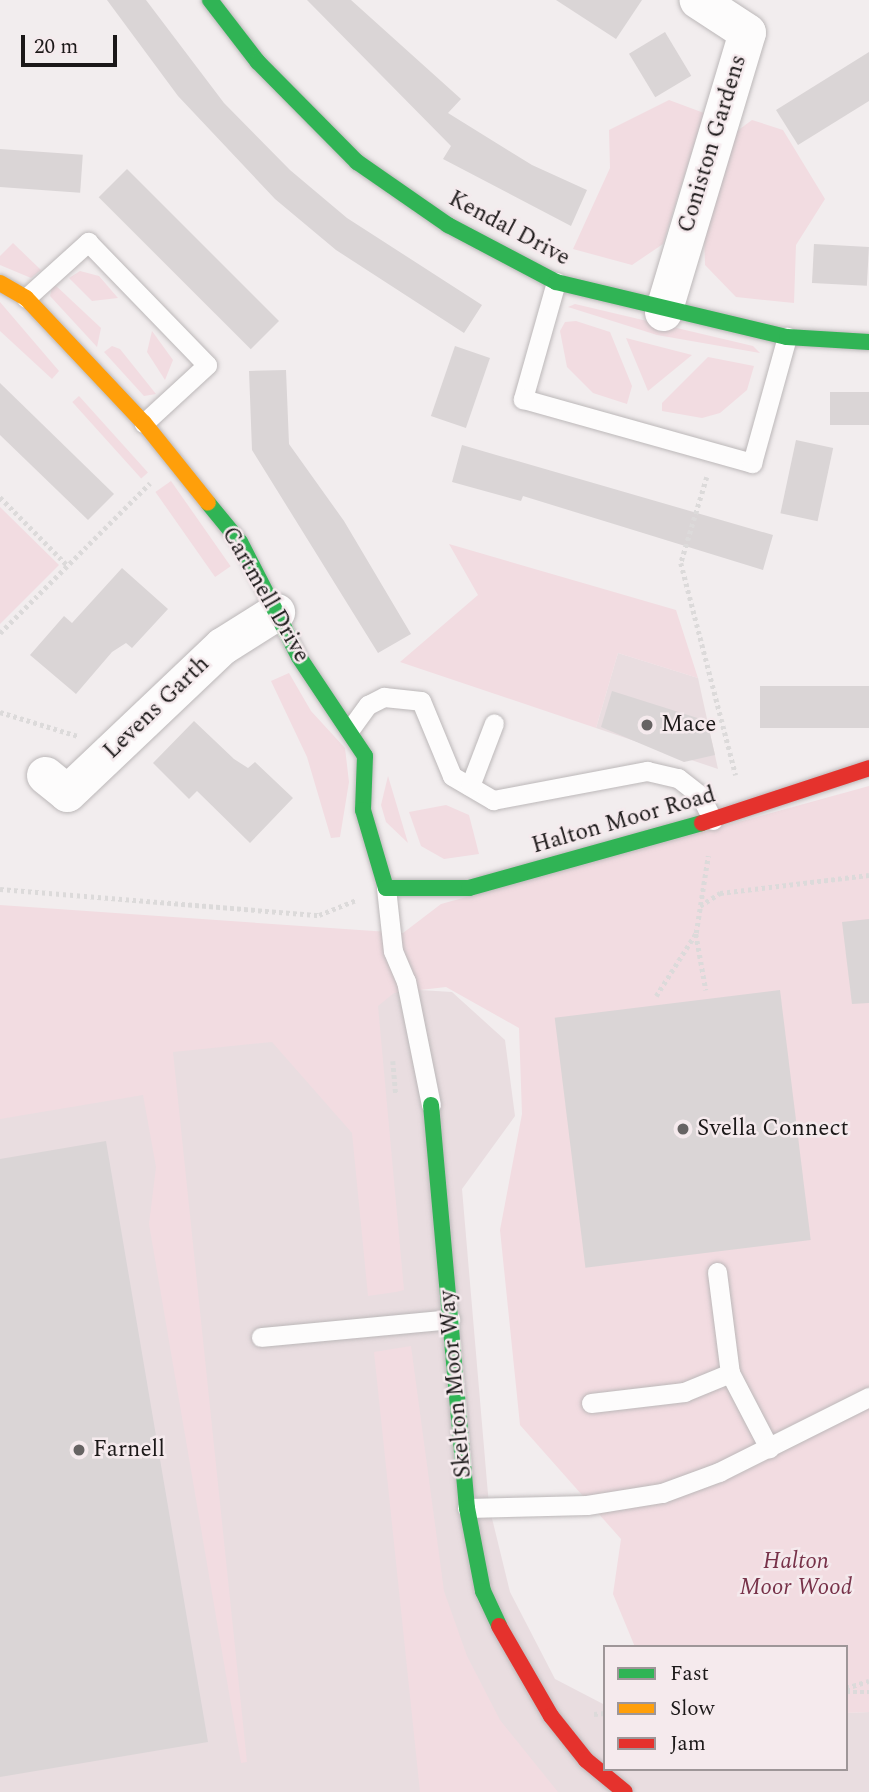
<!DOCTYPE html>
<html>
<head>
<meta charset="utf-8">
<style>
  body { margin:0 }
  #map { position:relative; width:869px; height:1792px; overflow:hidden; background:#f2edee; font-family:Spectral,serif }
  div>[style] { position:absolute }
  .built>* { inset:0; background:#e9dde0 }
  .green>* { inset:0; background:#f2dce1; transform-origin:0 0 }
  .building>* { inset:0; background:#dad5d6; transform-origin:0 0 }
  .path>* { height:4.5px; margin-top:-2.25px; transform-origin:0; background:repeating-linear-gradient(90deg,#dcdada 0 3.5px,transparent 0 7px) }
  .roads { filter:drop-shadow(0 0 2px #bcb8b9) drop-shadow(0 0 2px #bcb8b9) }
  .lane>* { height:19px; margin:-9.5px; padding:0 9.5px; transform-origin:9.5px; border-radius:9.5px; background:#fdfcfc }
  .street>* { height:37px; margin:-18.5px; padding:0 18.5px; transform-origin:18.5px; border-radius:18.5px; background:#fdfcfc }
  .fast>* { height:16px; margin:-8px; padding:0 8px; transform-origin:8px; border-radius:8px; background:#30b455 }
  .slow>* { height:16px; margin:-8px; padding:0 8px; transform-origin:8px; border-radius:8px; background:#ff9f0a }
  .jam>* { height:16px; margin:-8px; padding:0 8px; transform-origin:8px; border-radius:8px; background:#e5322d }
  .dots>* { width:19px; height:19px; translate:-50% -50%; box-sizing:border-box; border:4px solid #f5eaed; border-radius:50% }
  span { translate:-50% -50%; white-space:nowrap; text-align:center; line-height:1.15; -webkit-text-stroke:5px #f5eaed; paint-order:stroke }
  .street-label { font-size:23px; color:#1b1818 }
  .poi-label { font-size:23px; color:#1b1818 }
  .left { translate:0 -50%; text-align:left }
  .park-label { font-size:23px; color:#773249; font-style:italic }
  .legend { position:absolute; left:603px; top:1645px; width:245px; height:126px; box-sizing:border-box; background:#f5eaed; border:2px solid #9e9698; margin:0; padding:9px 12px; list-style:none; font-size:21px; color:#1b1818 }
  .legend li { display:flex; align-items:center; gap:14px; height:35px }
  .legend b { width:35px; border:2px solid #9e9698 }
  .scale { position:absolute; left:21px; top:35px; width:96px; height:32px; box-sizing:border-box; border:4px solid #1b1818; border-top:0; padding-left:9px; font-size:21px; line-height:24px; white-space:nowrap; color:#1b1818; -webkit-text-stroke:5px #f5eaed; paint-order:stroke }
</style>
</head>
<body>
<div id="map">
  <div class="built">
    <i style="clip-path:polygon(618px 653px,698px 678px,718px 769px,596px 728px)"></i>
    <i style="clip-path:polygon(0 964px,452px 992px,505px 1040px,515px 1116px,462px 1189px,489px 1506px,510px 1592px,555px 1679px,605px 1705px,605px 1769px,846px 1769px,846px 1713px,869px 1712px,869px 1792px,0 1792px)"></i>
  </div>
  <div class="green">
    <i style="clip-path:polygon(669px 100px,704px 113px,663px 244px,632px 265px,573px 249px,610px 168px,609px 130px)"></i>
    <i style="clip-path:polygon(752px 120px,783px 130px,825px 199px,796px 245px,794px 303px,736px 297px,705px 265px,704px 235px,733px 134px)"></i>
    <i style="clip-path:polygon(13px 243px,41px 270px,31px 278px,0 265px,0 256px)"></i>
    <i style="clip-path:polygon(80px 271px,99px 276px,118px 298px,92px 301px,69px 278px)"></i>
    <i style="clip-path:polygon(53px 283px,101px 328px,97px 347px,50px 296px)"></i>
    <i style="clip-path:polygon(0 302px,59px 371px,52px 379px,0 331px)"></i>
    <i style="clip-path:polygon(575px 304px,753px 346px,760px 353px,657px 335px,568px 307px)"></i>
    <i style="clip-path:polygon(576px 321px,610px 332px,632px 386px,627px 404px,593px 393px,567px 367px,560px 331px,565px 322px)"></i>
    <i style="clip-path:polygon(152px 331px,173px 360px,165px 380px,147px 352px)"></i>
    <i style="clip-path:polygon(626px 338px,692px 355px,648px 391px)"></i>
    <i style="clip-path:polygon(112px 346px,120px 349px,156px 394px,144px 396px,104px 352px)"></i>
    <i style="clip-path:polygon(708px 357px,754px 366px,747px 390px,720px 413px,702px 418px,662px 411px,662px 403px)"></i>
    <i style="left:79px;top:396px;width:103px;height:9px;rotate:48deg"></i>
    <i style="left:171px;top:481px;width:104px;height:19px;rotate:55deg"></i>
    <i style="clip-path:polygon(0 507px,59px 565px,0 624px)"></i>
    <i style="clip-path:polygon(449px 544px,676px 610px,698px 678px,618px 653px,596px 728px,400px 662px,478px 595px)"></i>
    <i style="clip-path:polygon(289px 673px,311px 711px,345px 748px,349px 782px,340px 837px,331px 838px,307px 757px,271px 681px)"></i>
    <i style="clip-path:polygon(388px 776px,408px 843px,386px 822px,381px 805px)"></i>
    <i style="clip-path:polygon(869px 786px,869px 1712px,846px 1713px,846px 1647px,635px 1647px,613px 1594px,621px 1539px,520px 1425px,500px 1230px,522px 1114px,519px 1028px,446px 987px,394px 993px,378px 1006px,404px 1290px,396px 1292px,368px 1296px,352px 1133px,272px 1042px,173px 1052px,247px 1762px,241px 1763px,149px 1224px,156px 1167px,143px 1095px,0 1119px,0 905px,403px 933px,441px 904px)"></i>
    <i style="clip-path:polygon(446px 805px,469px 815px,479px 854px,444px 859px,421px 846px,409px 812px)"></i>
    <i style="clip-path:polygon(411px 1346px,444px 1591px,467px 1656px,500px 1720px,558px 1792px,420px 1792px,374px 1352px)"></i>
  </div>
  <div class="building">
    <i style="clip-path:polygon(107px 0,146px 0,224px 103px,290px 170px,347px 218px,482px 305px,464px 333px,336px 250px,275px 199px,178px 96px)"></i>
    <i style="clip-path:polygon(307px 0,351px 0,461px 99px,448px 113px,532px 165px,587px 190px,571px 226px,443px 159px,451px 146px)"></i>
    <i style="clip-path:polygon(556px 0,642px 0,616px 39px)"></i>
    <i style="left:665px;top:32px;width:51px;height:42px;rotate:59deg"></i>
    <i style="clip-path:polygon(869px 52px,869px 101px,798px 145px,776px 110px)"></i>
    <i style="left:0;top:149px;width:83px;height:38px;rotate:4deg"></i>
    <i style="left:127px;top:169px;width:215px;height:40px;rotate:45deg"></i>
    <i style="left:814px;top:244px;width:55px;height:39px;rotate:3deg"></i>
    <i style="left:455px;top:346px;width:37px;height:74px;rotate:19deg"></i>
    <i style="clip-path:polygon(286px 370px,289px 444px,344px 521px,411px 634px,378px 653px,252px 450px,249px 371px)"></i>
    <i style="clip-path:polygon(0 383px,114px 494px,88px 520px,0 435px)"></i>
    <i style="left:869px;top:392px;width:33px;height:39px;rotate:90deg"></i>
    <i style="left:796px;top:440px;width:38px;height:75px;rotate:12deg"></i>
    <i style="clip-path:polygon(462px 445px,773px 535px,763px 570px,523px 496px,521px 501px,452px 482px)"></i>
    <i style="clip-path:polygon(122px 568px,168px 609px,132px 648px,126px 643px,112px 652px,76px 694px,30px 655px,64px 616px,72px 623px)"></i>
    <i style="left:869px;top:686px;width:42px;height:109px;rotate:90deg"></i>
    <i style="clip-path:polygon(612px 691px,707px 721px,715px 755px,684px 762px,601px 727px)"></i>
    <i style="clip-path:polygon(194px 721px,234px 759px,248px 768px,255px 762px,293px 798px,250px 843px,197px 791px,189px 799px,153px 763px)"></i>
    <i style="clip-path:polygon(869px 919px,869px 1003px,852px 1004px,842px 922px)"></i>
    <i style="left:780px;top:990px;width:252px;height:227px;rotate:83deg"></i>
    <i style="clip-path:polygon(106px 1141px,208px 1742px,0 1777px,0 1159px)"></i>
  </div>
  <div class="path">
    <i style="left:707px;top:477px;width:90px;rotate:106.8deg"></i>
    <i style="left:681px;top:563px;width:219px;rotate:75.5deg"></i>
    <i style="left:0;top:497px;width:97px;rotate:45.4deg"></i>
    <i style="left:0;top:633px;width:212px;rotate:-45deg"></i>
    <i style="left:0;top:712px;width:82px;rotate:17.1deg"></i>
    <i style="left:0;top:889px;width:320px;rotate:4.7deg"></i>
    <i style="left:319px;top:915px;width:40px;rotate:-22deg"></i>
    <i style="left:700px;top:906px;width:24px;rotate:-33deg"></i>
    <i style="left:720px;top:893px;width:150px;rotate:-6.9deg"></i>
    <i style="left:696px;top:934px;width:57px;rotate:79.9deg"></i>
    <i style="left:656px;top:996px;width:75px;rotate:-57.6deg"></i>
    <i style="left:696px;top:933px;width:78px;rotate:-81.1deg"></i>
    <i style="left:393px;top:1061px;width:33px;rotate:85deg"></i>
    <i style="left:846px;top:1688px;width:24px;rotate:-17deg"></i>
    <i style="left:846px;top:1692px;width:23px"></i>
    <i style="left:594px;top:1714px;width:11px;rotate:-5deg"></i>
  </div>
  <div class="roads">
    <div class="lane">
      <i style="left:556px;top:282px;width:122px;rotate:105.8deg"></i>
      <i style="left:523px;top:399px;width:238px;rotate:15.6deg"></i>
      <i style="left:752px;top:463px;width:131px;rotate:-74.5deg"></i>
      <i style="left:26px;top:298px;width:84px;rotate:-42.1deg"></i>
      <i style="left:88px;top:242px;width:171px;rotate:45.9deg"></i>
      <i style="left:207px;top:365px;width:86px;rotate:137.4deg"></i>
      <i style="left:351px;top:728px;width:29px;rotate:-54deg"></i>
      <i style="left:368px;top:705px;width:18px;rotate:-27deg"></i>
      <i style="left:384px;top:697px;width:37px;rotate:6deg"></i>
      <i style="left:421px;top:701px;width:81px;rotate:67.5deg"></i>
      <i style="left:452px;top:776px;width:48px;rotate:30.3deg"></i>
      <i style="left:493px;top:800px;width:157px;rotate:-10.7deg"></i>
      <i style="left:647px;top:771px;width:32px;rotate:13deg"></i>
      <i style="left:678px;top:778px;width:28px;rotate:38deg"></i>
      <i style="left:700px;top:795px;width:28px;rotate:63deg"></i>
      <i style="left:470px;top:786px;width:67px;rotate:-69.1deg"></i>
      <i style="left:386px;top:888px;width:63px;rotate:83.7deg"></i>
      <i style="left:393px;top:951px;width:33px;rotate:67deg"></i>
      <i style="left:406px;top:981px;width:126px;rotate:78.6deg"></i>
      <i style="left:717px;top:1272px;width:102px;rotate:82.7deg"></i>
      <i style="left:730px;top:1373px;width:85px;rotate:62.5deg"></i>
      <i style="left:261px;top:1337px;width:190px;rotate:-5.4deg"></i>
      <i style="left:591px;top:1403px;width:94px;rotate:-6.7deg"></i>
      <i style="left:684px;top:1392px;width:50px;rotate:-22.4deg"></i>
      <i style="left:467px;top:1508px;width:120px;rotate:-1.4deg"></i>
      <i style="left:587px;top:1505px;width:76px;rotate:-9.1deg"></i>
      <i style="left:662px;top:1493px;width:61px;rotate:-20.2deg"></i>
      <i style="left:719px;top:1472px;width:168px;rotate:-26.6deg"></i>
    </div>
    <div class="street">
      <i style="left:663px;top:312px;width:292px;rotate:-73.3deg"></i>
      <i style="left:747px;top:32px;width:59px;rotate:-146.9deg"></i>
      <i style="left:45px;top:775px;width:28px;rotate:39deg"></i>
      <i style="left:67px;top:793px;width:214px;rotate:-43.5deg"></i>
      <i style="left:222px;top:646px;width:64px;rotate:-32.2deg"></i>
    </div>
    <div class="fast">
      <i style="left:210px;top:0;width:78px;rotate:52.3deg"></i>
      <i style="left:258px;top:62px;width:141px;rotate:45.3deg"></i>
      <i style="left:357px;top:162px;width:111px;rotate:34.7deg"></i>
      <i style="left:448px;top:225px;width:122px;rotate:27.8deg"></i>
      <i style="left:556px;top:282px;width:237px;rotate:13.4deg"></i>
      <i style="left:787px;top:337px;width:82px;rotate:3.5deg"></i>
      <i style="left:208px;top:503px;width:50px;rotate:50.6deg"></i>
      <i style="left:240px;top:542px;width:129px;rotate:62.8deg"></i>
      <i style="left:299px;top:657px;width:119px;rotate:56.3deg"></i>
      <i style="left:365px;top:756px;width:54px;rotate:92.1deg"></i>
      <i style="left:363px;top:810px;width:81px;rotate:73.6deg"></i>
      <i style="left:386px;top:888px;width:83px"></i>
      <i style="left:469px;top:888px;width:242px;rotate:-15.6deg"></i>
      <i style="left:431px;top:1105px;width:405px;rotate:84.9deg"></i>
      <i style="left:467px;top:1508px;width:85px;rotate:79.1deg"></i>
      <i style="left:483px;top:1591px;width:38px;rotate:65deg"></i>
    </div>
    <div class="slow">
      <i style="left:0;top:283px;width:30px;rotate:30deg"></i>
      <i style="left:26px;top:298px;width:172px;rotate:46.7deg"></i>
      <i style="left:144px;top:423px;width:102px;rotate:51.3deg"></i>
    </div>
    <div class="jam">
      <i style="left:702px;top:823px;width:176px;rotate:-18.2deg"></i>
      <i style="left:499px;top:1626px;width:104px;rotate:60deg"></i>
      <i style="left:551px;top:1716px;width:56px;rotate:51.5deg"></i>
      <i style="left:586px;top:1760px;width:50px;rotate:39.4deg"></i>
    </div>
  </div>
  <div class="dots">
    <i style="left:647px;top:725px;background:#666363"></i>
    <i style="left:683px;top:1129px;background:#666363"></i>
    <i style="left:79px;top:1450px;background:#666363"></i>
  </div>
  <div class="street-label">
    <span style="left:713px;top:144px;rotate:-73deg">Coniston Gardens</span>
    <span style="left:509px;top:229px;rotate:28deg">Kendal Drive</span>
    <span style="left:265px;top:595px;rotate:60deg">Cartmell Drive</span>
    <span style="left:157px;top:708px;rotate:-44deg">Levens Garth</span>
    <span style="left:624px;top:821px;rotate:-16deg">Halton Moor Road</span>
    <span style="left:456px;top:1384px;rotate:-95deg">Skelton Moor Way</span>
  </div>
  <div class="poi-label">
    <span class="left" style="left:661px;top:725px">Mace</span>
    <span class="left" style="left:697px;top:1129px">Svella Connect</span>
    <span class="left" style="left:93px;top:1450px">Farnell</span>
  </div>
  <div class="park-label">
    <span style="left:796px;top:1575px">Halton<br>Moor Wood</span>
  </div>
  <ul class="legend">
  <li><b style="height:9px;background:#30b455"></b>Fast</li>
  <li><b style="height:9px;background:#ff9f0a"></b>Slow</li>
  <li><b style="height:9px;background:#e5322d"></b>Jam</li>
  </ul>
  <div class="scale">20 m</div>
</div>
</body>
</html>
